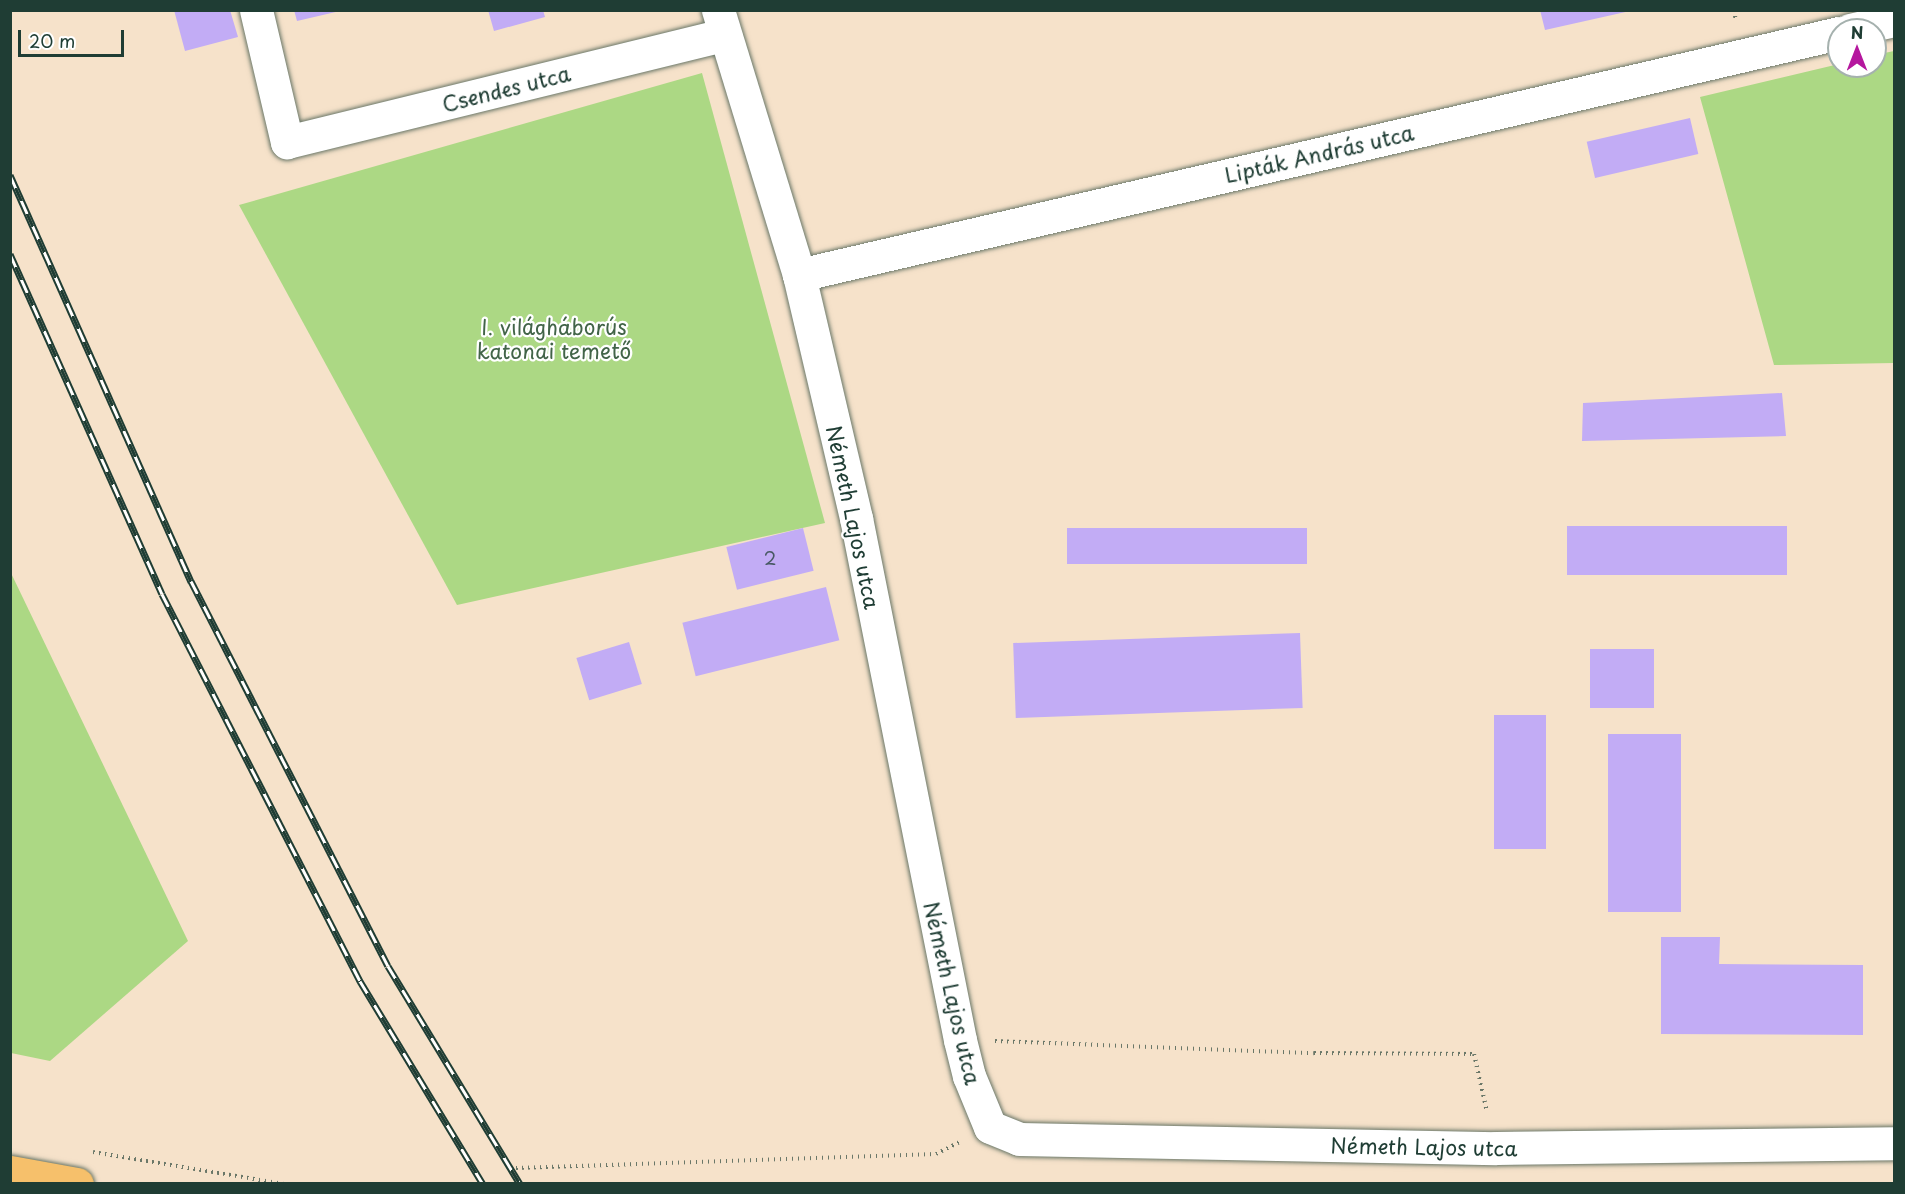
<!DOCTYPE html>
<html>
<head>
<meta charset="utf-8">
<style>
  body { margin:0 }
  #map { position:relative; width:1905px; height:1194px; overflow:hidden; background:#f6e2ca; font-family:"Playpen Sans",sans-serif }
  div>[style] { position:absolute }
  .green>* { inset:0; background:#acd884 }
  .building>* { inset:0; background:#c2acf5; transform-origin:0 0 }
  .path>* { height:4px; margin-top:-2px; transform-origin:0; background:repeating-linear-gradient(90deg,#6a7768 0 1.5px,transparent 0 6px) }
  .roads { filter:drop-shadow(0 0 2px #6a7768) drop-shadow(0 0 2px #6a7768) }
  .street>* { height:33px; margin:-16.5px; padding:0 16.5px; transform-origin:16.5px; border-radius:16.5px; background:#fff }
  .primary>* { height:33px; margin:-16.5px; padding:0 16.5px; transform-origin:16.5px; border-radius:16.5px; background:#f6c06b }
  .rail>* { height:7px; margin-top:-3.5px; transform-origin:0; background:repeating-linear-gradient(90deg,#fff 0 14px,#1f3d34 0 28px); box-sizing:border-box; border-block:2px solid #1f3d34 }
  span { translate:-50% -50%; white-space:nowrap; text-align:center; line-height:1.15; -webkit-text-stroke:4.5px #fff; paint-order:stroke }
  .number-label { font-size:18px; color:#485964 }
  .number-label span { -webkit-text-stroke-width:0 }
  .street-label { font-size:21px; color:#1f3d34 }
  .park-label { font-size:21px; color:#426448 }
  .frame { position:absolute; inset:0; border:12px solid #1f3d34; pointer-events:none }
  .north { position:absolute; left:1827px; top:18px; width:60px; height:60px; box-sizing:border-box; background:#fff; border:2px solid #a5b1ae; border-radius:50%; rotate:0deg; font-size:16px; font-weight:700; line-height:24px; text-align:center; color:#1f3d34 }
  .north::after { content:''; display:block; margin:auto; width:21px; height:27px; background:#b5179e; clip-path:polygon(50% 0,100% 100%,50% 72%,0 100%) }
  .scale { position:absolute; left:18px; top:30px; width:106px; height:27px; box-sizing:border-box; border:3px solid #1f3d34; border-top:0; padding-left:8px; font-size:18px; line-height:21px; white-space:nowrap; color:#1f3d34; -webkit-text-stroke:4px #fff; paint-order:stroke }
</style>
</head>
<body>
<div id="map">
  <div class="green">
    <i style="clip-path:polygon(1894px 51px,1894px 363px,1774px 365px,1700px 97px,1839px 64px,1839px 66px,1875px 66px,1875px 55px)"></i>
    <i style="clip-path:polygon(702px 73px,825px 523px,457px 605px,239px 205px)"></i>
    <i style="clip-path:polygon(10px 571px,188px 941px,50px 1061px,11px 1053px)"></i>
  </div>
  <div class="building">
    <i style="clip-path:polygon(174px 10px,230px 10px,238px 37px,185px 51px)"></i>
    <i style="clip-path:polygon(294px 10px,339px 10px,340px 11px,297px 21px)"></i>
    <i style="clip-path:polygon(488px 10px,543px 10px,545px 17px,494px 31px)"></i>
    <i style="clip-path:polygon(1540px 10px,1629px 10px,1630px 11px,1545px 30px)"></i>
    <i style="left:1690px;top:118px;width:37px;height:106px;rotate:77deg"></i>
    <i style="clip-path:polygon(1782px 393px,1786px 436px,1582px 441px,1583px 403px)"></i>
    <i style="left:1787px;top:526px;width:49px;height:220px;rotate:90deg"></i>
    <i style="left:803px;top:528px;width:44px;height:79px;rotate:76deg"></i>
    <i style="left:1307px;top:528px;width:36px;height:240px;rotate:90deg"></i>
    <i style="left:826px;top:587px;width:55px;height:148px;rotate:76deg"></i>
    <i style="left:1300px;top:633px;width:75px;height:287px;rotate:88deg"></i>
    <i style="left:629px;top:642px;width:44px;height:55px;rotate:73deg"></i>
    <i style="left:1590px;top:649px;width:64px;height:59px"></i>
    <i style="left:1494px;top:715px;width:52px;height:134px"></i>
    <i style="left:1681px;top:734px;width:178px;height:73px;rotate:90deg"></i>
    <i style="clip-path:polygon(1661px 937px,1720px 937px,1719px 964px,1863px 965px,1863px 1035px,1661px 1034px)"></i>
  </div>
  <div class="path">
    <i style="left:1734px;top:10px;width:11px;rotate:80deg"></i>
    <i style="left:995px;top:1041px;width:319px;rotate:2.2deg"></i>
    <i style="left:1314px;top:1053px;width:160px;rotate:0.4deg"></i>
    <i style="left:1474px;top:1054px;width:59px;rotate:77.4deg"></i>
    <i style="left:93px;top:1152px;width:195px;rotate:9.5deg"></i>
    <i style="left:516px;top:1168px;width:420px;rotate:-1.9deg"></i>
    <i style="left:936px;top:1154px;width:27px;rotate:-27deg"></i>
  </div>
  <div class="roads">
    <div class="street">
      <i style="left:256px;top:10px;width:136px;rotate:76.8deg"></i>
      <i style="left:287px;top:142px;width:450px;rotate:-13.8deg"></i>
      <i style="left:718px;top:10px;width:277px;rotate:73deg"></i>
      <i style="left:799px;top:275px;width:250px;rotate:76.8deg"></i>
      <i style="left:856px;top:518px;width:532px;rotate:78.73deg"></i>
      <i style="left:960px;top:1040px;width:37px;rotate:76deg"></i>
      <i style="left:969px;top:1076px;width:55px;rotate:67.6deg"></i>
      <i style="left:990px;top:1127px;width:31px;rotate:22deg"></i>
      <i style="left:1019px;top:1139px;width:477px;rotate:1.1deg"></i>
      <i style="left:1496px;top:1148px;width:398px;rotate:-0.7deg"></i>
      <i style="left:1850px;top:30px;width:45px;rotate:-12.8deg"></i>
      <i style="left:799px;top:275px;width:1068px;rotate:-13.1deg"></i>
    </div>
    <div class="primary">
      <i style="left:10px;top:1172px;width:68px;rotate:10.2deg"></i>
    </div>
  </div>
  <div class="rail">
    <i style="left:10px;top:175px;width:445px;rotate:66deg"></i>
    <i style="left:191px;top:581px;width:432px;rotate:62.9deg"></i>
    <i style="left:388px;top:966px;width:255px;rotate:58.8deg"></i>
    <i style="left:10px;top:254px;width:372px;rotate:65.9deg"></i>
    <i style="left:162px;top:594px;width:435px;rotate:62.9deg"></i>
    <i style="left:360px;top:981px;width:237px;rotate:58.8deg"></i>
  </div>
  <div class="number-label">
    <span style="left:770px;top:558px">2</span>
  </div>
  <div class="street-label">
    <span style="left:506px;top:88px;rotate:-14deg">Csendes utca</span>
    <span style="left:1319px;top:153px;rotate:-13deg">Lipták András utca</span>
    <span style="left:854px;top:517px;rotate:78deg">Németh Lajos utca</span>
    <span style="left:953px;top:993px;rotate:77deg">Németh Lajos utca</span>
    <span style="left:1424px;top:1146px;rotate:1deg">Németh Lajos utca</span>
  </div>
  <div class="park-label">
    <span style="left:554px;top:338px">I. világháborús<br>katonai temető</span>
  </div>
  <div class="frame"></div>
  <div class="north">N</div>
  <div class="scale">20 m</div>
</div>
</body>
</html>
